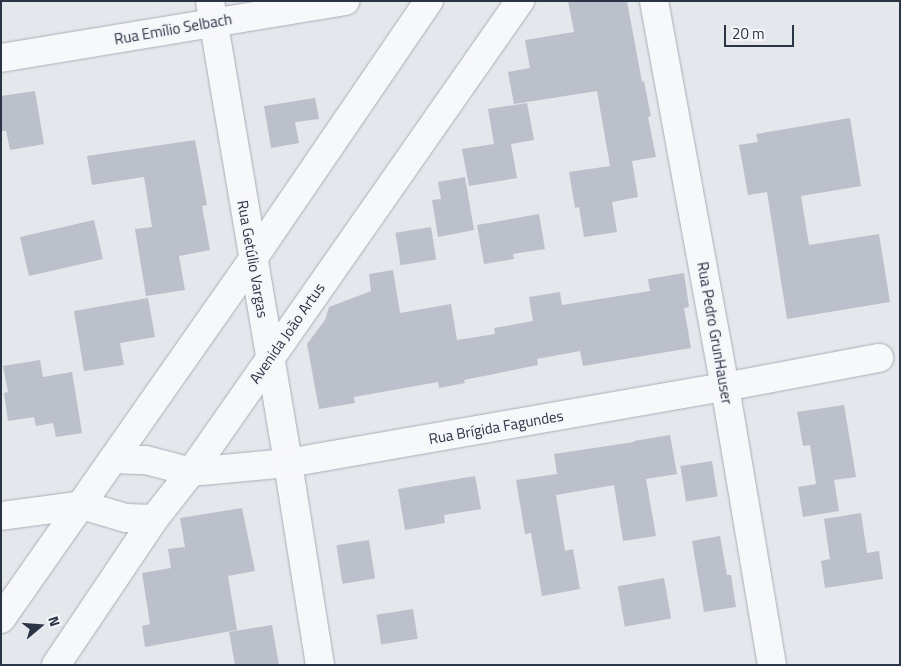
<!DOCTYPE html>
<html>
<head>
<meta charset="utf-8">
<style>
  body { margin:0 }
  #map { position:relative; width:901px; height:666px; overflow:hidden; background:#e4e7ec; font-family:"Titillium Web",sans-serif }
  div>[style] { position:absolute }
  .building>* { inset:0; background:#bbc0ca; transform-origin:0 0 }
  .roads { filter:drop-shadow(0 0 1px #a9aeb7) drop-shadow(0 0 1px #a9aeb7) }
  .minor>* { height:28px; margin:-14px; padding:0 14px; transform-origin:14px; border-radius:14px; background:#f7f8fa }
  span { translate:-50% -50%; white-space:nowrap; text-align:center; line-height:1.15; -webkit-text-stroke:4px #f4f6f9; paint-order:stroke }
  .street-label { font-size:15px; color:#2b3445 }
  .frame { position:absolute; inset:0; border:2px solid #2b3445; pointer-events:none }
  .north { position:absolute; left:15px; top:601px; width:50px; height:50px; -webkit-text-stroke:4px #f4f6f9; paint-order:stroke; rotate:72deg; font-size:14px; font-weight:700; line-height:20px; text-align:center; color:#2b3445 }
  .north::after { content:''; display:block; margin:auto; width:18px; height:22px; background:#2b3445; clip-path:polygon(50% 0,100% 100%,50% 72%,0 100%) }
  .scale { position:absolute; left:724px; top:25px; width:70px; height:22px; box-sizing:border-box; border:2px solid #2b3445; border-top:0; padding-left:6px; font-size:15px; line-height:18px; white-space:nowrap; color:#2b3445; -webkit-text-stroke:4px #f4f6f9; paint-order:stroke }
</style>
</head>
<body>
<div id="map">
  <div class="building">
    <i style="clip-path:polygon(568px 1px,627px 1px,642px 82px,644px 81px,648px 102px,651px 116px,648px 117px,656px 157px,632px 161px,638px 197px,612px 202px,617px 232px,584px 237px,579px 207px,575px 208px,569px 172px,610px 166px,597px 91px,514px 104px,508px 72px,530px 68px,525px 40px,574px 32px)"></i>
    <i style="clip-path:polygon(35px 91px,44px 144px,10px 150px,6px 131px,1px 131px,1px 96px)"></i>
    <i style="clip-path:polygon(315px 98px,319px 119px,295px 122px,299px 143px,271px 148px,264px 106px)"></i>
    <i style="clip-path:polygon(527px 103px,534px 140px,511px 144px,517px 178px,469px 186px,462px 149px,494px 144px,488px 109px)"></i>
    <i style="clip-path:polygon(850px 118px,861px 186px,801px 196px,809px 245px,879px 234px,890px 302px,787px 319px,767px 192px,748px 195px,739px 145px,758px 142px,756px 134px)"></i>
    <i style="clip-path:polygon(195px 140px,207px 205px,202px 206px,210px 250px,179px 256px,185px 290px,146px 296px,135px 229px,152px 227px,144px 177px,92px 185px,87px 156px)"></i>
    <i style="clip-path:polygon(465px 177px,474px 230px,438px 237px,432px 200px,441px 199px,438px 182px)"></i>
    <i style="clip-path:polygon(539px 214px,545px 249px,513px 254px,514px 259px,484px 264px,477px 225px)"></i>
    <i style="left:94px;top:220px;width:40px;height:76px;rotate:77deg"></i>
    <i style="left:431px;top:227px;width:33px;height:36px;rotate:81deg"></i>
    <i style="clip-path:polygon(393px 270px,400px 313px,451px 304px,457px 340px,495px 334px,494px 328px,533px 321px,529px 297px,560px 292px,562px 305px,650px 291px,648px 279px,684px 273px,689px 307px,684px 308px,691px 348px,583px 366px,580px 351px,537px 359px,538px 365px,464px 380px,465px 383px,439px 388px,438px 382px,354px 397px,355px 403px,319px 409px,307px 344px,325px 320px,329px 307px,371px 291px,369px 274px)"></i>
    <i style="clip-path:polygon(148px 298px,155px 337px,120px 343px,124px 365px,84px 371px,74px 311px)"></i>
    <i style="clip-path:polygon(40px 360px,43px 377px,72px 372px,82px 433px,56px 437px,53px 423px,36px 426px,34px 417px,8px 421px,4px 393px,8px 392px,3px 366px)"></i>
    <i style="clip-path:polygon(844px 405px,856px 477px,834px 480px,839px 511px,803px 517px,798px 487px,816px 484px,810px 445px,803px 446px,797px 412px)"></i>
    <i style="clip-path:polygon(670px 435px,677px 474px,646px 479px,656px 536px,623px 541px,614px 485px,556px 495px,565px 551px,573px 549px,580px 589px,542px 596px,531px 533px,525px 534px,516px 480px,557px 474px,554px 454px,634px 442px,634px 441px)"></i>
    <i style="left:712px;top:461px;width:36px;height:32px;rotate:81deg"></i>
    <i style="clip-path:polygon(475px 476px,481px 509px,444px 515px,445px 523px,405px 530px,398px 489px)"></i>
    <i style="clip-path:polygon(242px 508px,255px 571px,228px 576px,237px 630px,145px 647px,142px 626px,150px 624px,142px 573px,171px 568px,168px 549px,185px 547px,180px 518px)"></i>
    <i style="clip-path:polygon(861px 513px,867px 553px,879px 551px,883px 579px,825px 588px,821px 561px,830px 559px,824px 519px)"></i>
    <i style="clip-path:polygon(720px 536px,727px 575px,731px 575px,736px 607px,704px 612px,692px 541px)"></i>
    <i style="left:369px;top:540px;width:39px;height:33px;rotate:81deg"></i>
    <i style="left:664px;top:578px;width:41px;height:47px;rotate:80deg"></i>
    <i style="left:413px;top:609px;width:30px;height:37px;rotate:81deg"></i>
    <i style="clip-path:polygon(272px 625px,279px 665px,235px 665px,229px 632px)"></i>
  </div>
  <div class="roads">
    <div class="minor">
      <i style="left:210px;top:1px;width:469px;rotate:80.4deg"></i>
      <i style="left:288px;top:463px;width:205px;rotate:81deg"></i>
      <i style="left:654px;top:1px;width:392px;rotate:79.6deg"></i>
      <i style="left:725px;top:387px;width:282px;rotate:80.4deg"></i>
      <i style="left:1px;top:58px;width:349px;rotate:-9.4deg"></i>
      <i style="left:113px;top:459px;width:33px;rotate:2deg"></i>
      <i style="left:146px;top:460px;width:47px;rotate:14.9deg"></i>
      <i style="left:191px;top:472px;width:97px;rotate:-5.3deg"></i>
      <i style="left:288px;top:463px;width:444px;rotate:-9.9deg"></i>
      <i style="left:725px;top:387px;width:157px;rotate:-10.7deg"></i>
      <i style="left:1px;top:516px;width:82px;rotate:-7.7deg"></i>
      <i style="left:82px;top:505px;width:46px;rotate:16.5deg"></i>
      <i style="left:126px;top:518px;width:28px;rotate:2deg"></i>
      <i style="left:1px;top:619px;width:438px;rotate:-55deg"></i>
      <i style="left:252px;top:260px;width:314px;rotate:-55.7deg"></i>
      <i style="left:56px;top:665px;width:176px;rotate:-56.1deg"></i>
      <i style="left:154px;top:519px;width:60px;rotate:-51.8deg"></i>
      <i style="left:191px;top:472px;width:575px;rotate:-55.07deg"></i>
    </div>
  </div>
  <div class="street-label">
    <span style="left:173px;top:29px;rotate:-10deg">Rua Emílio Selbach</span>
    <span style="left:253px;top:259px;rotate:80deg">Rua Getúlio Vargas</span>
    <span style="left:287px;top:333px;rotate:-55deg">Avenida João Artus</span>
    <span style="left:715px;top:333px;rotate:80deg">Rua Pedro GrunHauser</span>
    <span style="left:496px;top:427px;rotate:-10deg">Rua Brígida Fagundes</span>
  </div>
  <div class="frame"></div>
  <div class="north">N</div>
  <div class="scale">20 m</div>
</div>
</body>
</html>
